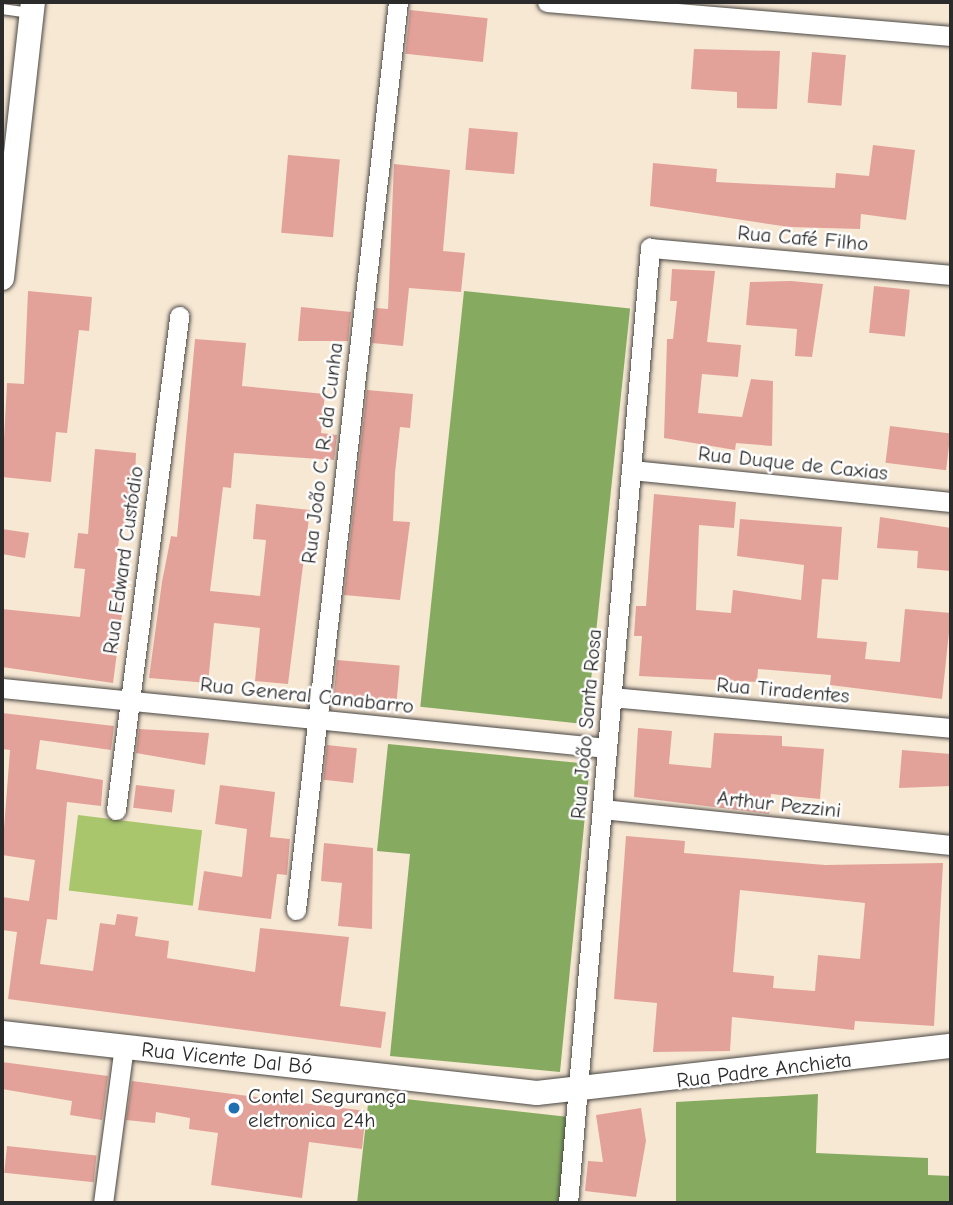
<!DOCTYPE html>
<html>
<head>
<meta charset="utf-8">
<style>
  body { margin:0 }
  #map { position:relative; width:953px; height:1205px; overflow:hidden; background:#f7e8d4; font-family:"Comic Neue",sans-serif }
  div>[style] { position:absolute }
  .green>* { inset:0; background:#a9c66d; transform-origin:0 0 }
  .forest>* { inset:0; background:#86ab60; transform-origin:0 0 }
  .building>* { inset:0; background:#e3a299; transform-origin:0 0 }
  .roads { filter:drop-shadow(0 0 2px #4a4744) drop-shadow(0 0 2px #4a4744) }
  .service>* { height:10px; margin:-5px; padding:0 5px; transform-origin:5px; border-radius:5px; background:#fff }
  .minor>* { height:19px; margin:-9.5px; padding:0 9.5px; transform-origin:9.5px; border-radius:9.5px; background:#fff }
  .tertiary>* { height:24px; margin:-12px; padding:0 12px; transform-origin:12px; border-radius:12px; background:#fff }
  .dots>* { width:19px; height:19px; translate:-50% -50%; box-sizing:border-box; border:4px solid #fff; border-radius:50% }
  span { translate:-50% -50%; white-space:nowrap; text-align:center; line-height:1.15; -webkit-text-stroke:5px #fff; paint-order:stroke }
  .street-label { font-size:21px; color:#2b2b2b }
  .poi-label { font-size:21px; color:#2b2b2b }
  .left { translate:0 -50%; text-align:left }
  .frame { position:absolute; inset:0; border:4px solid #2b2b2b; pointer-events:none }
</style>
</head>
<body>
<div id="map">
  <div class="green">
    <i style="left:78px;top:815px;width:125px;height:76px;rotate:7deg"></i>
  </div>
  <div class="forest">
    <i style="left:464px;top:291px;width:167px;height:418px;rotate:6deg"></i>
    <i style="clip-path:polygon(388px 744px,590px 764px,560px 1072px,390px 1056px,410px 854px,377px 851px)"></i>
    <i style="clip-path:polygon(818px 1094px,816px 1153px,928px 1158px,928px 1175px,951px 1176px,951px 1203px,676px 1203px,676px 1102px)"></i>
    <i style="clip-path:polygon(369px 1095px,569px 1117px,559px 1203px,357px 1203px)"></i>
  </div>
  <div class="building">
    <i style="left:410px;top:10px;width:78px;height:44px;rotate:6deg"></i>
    <i style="clip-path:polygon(694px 49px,780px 51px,777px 109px,737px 108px,737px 92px,691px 89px)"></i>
    <i style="left:812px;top:52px;width:34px;height:51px;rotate:5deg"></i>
    <i style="left:469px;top:128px;width:49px;height:42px;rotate:5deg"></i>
    <i style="clip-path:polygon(873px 145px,915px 150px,906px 220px,861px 214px,860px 229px,789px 227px,650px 206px,653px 163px,717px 169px,716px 182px,835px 188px,836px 173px,869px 176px)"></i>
    <i style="left:288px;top:155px;width:52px;height:78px;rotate:5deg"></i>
    <i style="clip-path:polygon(394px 164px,450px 170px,443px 251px,465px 253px,461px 292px,409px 288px,403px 346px,372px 343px,376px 308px,388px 309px)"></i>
    <i style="clip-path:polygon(672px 269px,715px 271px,707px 342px,741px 345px,738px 377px,702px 374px,698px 413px,742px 417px,751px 379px,773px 381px,772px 446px,736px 443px,735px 450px,664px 438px,667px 339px,673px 339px,677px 301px,670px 301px)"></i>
    <i style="clip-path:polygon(791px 281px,823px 284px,812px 357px,795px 356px,797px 329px,746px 325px,750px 282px)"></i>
    <i style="left:874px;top:286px;width:36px;height:47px;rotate:6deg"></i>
    <i style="clip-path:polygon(28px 291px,92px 297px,89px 331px,79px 330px,67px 433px,56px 432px,51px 482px,2px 477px,7px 383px,24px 384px)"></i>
    <i style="clip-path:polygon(301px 307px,351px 312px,348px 341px,298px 341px)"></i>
    <i style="clip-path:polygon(195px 339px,246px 343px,242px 386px,325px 394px,321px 433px,337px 435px,334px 460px,234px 453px,231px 488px,223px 487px,210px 591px,260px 596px,266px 540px,253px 539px,256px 504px,310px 510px,288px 684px,255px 681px,260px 628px,214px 623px,208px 683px,149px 678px,162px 582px,171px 536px,177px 537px)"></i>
    <i style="clip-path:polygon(367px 390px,413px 394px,410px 428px,400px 427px,395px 473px,393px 521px,410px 522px,400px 600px,344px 595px)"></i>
    <i style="left:890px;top:426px;width:61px;height:37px;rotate:7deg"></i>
    <i style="clip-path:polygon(95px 449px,136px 453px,133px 530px,120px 529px,115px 575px,127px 577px,113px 683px,2px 667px,2px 609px,80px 617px,85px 569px,74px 568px,78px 533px,88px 534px)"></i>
    <i style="clip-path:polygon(654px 494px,736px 502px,734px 528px,699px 525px,696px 610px,731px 613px,733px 590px,801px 600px,804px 565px,737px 556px,740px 519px,842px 527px,838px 580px,822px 579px,817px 638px,867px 642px,865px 659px,900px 662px,905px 609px,951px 613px,942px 699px,830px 685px,831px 675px,758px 669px,757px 682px,639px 676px,642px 636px,634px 636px,636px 606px,646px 606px)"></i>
    <i style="clip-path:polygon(880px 517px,951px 528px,951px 571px,917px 568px,918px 551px,877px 548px)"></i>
    <i style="clip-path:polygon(2px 529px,29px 533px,25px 558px,2px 554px)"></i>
    <i style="left:337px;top:660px;width:63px;height:39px;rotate:5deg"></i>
    <i style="clip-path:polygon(2px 713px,114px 726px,111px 750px,40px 740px,36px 769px,103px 780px,101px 806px,67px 802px,57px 920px,47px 919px,40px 964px,93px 971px,100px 923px,115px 925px,117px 914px,138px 917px,135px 936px,169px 941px,167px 958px,255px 972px,260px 928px,349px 937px,340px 1006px,386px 1012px,381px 1048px,8px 999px,17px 932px,2px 930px,2px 897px,29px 901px,35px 860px,2px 855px,10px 750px,2px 749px)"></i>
    <i style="clip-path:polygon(638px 728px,672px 731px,669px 764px,711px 768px,714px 733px,782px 736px,782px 746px,824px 749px,820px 799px,771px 794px,769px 814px,634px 797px)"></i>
    <i style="clip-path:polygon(139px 729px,209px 733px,205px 765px,136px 753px)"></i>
    <i style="left:327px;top:745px;width:30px;height:35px;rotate:6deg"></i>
    <i style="clip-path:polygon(902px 750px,951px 754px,951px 786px,899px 788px)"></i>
    <i style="left:136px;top:785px;width:39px;height:23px;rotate:7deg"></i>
    <i style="clip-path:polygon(220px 785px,275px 792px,270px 837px,290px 839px,287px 875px,277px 874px,271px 919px,198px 910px,204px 871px,242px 877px,247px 829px,215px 824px)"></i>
    <i style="clip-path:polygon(evenodd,626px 836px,685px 841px,684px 853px,825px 865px,943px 863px,934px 1026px,855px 1021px,854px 1030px,732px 1017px,730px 1051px,653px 1052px,657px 1003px,614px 999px,626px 836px,740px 890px,865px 903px,860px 959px,818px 955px,815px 991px,773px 988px,774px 976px,733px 972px,740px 890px)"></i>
    <i style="clip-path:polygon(324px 843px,373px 848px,372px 929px,338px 926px,342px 883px,321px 881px)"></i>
    <i style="clip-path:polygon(2px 1062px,108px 1076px,102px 1120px,70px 1115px,72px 1101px,2px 1089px)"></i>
    <i style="clip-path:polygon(132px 1081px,366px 1111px,362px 1149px,309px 1142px,302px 1198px,211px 1185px,218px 1133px,189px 1129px,190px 1118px,156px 1112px,155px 1123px,126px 1120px)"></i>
    <i style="clip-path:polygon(641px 1108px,646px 1141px,636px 1197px,585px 1191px,588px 1161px,603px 1162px,596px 1115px)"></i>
    <i style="left:7px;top:1146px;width:90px;height:27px;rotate:6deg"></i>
  </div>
  <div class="roads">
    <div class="service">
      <i style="left:2px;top:9px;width:30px;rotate:8deg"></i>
    </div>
    <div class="minor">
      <i style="left:547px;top:2px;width:405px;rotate:4.8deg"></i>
      <i style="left:631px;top:470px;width:322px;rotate:5.7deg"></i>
      <i style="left:2px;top:688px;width:608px;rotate:5.66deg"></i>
      <i style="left:611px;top:697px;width:341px;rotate:5.2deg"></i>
      <i style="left:602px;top:809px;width:351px;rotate:5.9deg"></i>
      <i style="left:116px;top:810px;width:498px;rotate:-82.7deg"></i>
      <i style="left:296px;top:910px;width:914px;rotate:-83.59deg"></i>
      <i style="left:103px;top:1203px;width:158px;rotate:-82.4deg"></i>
      <i style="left:568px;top:1203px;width:959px;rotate:-85.09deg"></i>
      <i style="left:650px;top:248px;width:302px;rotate:5.1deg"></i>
    </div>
    <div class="tertiary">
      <i style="left:2px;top:278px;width:278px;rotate:-83.6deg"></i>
      <i style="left:2px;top:1033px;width:538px;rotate:6.4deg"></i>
      <i style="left:537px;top:1093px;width:417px;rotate:-6.5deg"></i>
    </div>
  </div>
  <div class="dots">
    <i style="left:234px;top:1108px;background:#1f6fb2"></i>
  </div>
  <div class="street-label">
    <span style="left:803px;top:238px;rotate:5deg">Rua Café Filho</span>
    <span style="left:322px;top:453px;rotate:-83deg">Rua João C. R. da Cunha</span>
    <span style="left:793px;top:463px;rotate:6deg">Rua Duque de Caxias</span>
    <span style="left:123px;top:560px;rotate:-82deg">Rua Edward Custódio</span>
    <span style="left:783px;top:690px;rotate:5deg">Rua Tiradentes</span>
    <span style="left:307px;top:695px;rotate:6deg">Rua General Canabarro</span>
    <span style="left:586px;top:724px;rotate:-85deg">Rua João Santa Rosa</span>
    <span style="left:779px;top:804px;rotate:6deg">Arthur Pezzini</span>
    <span style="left:227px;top:1058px;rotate:6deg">Rua Vicente Dal Bó</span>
    <span style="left:764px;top:1070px;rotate:-7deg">Rua Padre Anchieta</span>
  </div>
  <div class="poi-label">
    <span class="left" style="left:248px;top:1108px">Contel Segurança<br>eletronica 24h</span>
  </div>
  <div class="frame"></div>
</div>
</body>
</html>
